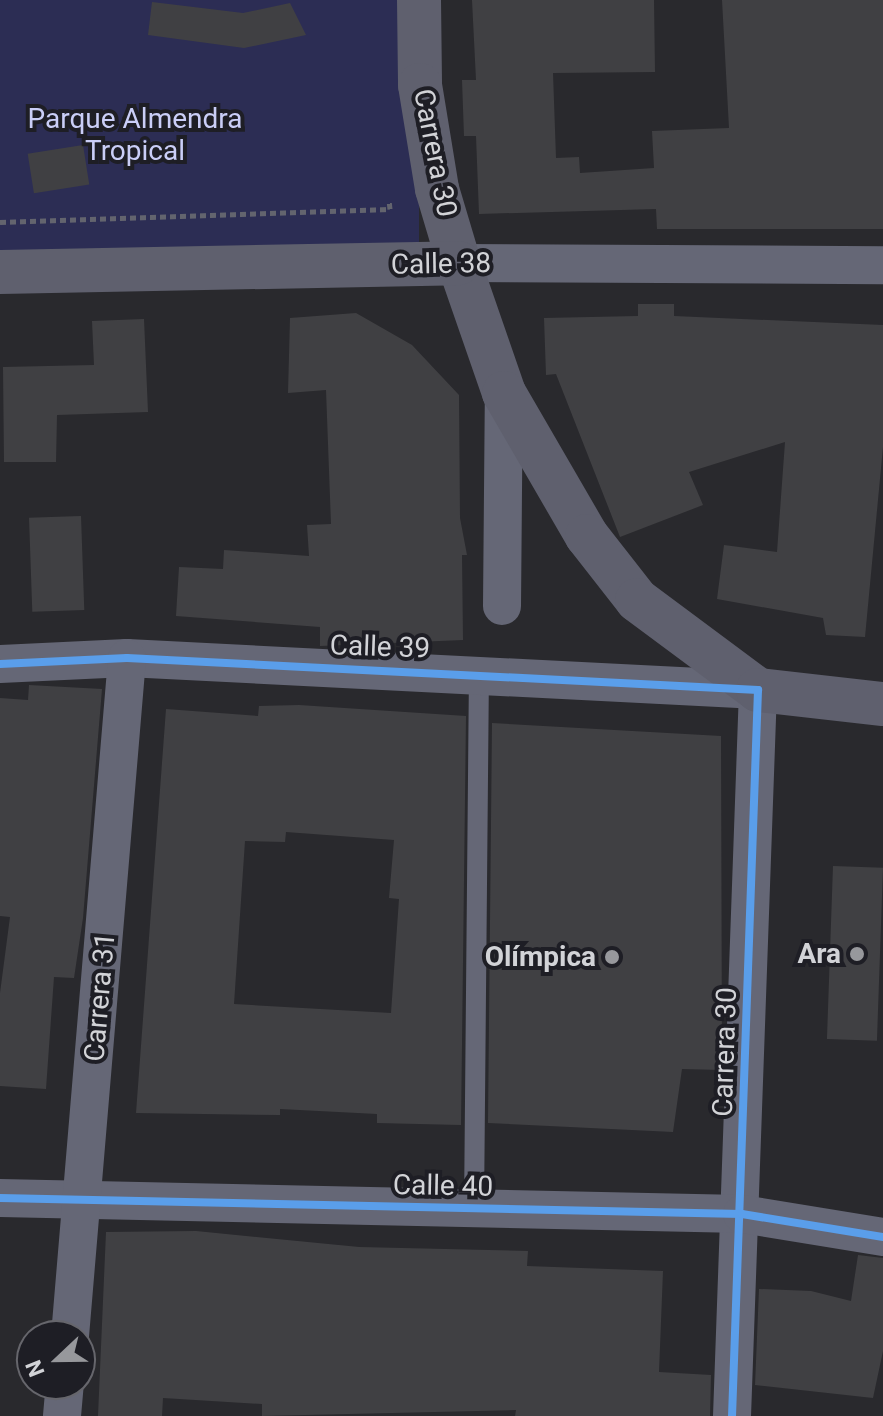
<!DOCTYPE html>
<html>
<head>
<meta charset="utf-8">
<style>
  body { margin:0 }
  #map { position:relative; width:883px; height:1416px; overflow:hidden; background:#29292d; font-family:Roboto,sans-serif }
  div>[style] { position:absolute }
  .green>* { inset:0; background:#2c2d54; transform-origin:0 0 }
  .building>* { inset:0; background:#404043; transform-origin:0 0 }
  .path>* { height:5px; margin-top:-2.5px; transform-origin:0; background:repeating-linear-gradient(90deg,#63646e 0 6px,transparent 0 10px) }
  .lane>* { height:20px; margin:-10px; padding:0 10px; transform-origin:10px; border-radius:10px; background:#656776 }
  .street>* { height:38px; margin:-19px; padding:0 19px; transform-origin:19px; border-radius:19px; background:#656776 }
  .secondary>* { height:44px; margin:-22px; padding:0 22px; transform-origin:22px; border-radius:22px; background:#5f606e }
  .cycleway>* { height:8px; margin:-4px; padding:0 4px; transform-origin:4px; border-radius:4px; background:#5a9eea }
  .dots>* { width:22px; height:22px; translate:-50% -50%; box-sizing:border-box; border:4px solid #1e1e25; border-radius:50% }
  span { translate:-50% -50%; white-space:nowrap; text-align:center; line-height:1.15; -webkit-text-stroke:8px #1e1e25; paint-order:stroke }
  .park-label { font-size:28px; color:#cacef7 }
  .street-label { font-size:28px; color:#d2d3d7 }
  .poi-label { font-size:28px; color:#d2d3d7; font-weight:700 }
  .right { translate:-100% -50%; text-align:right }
  .north { position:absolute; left:16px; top:1320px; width:80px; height:80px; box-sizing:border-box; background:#1e1e25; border:2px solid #66666c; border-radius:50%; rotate:248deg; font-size:22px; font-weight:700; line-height:32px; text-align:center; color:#d2d3d7 }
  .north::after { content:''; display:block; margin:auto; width:28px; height:36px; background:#97989c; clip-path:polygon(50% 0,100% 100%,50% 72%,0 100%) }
</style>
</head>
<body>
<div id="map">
  <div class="green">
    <i style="left:0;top:0;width:419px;height:272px"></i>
  </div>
  <div class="building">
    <i style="clip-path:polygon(472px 0,654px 0,655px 72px,553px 73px,556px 158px,579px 157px,580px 173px,654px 168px,652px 131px,729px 128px,722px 0,883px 0,883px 229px,657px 229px,656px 209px,479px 214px,476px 136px,464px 136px,462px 80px,476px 80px)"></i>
    <i style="clip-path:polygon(152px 2px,243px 13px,290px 3px,306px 35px,244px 48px,148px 35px)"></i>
    <i style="left:83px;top:145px;width:40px;height:56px;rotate:81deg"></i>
    <i style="clip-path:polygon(638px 304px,674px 304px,674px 316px,883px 325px,883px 447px,865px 637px,826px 635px,823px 618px,717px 599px,724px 545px,777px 552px,785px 442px,689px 472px,703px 505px,620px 537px,556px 374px,546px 375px,544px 318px,638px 316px)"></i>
    <i style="clip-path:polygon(356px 313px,412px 345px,459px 395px,460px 518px,467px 555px,462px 555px,463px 640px,320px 646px,320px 627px,176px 616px,179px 567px,223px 569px,224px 550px,309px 556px,307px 525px,331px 524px,326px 390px,288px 393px,290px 318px)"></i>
    <i style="clip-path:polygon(144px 319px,148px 412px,57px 415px,56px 462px,4px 462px,3px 367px,94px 365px,92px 321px)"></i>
    <i style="left:81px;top:516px;width:94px;height:52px;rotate:88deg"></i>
    <i style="clip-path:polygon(29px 685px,102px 689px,83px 918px,74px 978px,54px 977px,46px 1089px,0 1086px,0 993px,10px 917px,0 916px,0 698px,28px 700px)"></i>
    <i style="clip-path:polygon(evenodd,299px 705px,466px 716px,461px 1125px,377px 1123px,377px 1114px,280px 1109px,280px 1115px,136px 1113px,166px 709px,258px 716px,259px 706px,299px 705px,286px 832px,394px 840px,389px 898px,399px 899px,391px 1013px,234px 1004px,245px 841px,285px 842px,286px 832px)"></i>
    <i style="clip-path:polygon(492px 723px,721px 736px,722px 1070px,682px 1069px,673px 1132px,488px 1123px)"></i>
    <i style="left:833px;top:866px;width:50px;height:173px;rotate:2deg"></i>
    <i style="clip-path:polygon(196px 1231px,359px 1247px,528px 1251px,527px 1266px,663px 1271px,659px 1372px,711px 1375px,710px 1416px,515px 1416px,516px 1410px,262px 1416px,262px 1404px,163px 1398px,162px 1416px,98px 1416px,106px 1232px)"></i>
    <i style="clip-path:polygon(858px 1255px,883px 1258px,883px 1351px,873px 1398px,755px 1385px,759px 1289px,811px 1291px,851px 1301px)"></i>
  </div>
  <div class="path">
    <i style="left:0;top:222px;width:390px;rotate:-1.9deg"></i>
    <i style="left:390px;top:209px;width:9px;rotate:-96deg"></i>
  </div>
  <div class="lane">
    <i style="left:474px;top:1209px;width:536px;rotate:-89.47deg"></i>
  </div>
  <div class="street">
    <i style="left:459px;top:263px;width:424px;rotate:0.3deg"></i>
    <i style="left:502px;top:606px;width:213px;rotate:-89.5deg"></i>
    <i style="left:0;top:664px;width:127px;rotate:-2.7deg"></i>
    <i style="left:127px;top:658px;width:632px;rotate:2.9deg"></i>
    <i style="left:758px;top:690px;width:726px;rotate:92.05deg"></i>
    <i style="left:0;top:1198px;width:742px;rotate:1.24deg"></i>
    <i style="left:742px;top:1214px;width:143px;rotate:9.3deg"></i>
    <i style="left:70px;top:1336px;width:680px;rotate:-85.19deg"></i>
    <i style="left:62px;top:1416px;width:32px;rotate:-85deg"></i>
  </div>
  <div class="secondary">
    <i style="left:419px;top:0;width:85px;rotate:89.3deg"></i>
    <i style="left:420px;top:85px;width:105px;rotate:80.7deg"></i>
    <i style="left:437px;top:189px;width:77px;rotate:73.4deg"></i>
    <i style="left:459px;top:263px;width:138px;rotate:70.9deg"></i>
    <i style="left:504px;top:393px;width:165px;rotate:59.9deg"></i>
    <i style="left:587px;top:536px;width:81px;rotate:52deg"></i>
    <i style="left:637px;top:600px;width:151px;rotate:36.6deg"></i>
    <i style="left:758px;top:690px;width:126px;rotate:6.4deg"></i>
    <i style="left:0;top:272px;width:459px;rotate:-1.1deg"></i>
  </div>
  <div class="cycleway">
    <i style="left:0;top:664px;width:127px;rotate:-2.7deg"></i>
    <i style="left:127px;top:658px;width:632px;rotate:2.9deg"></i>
    <i style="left:758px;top:690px;width:726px;rotate:92.05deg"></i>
    <i style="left:0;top:1198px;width:742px;rotate:1.24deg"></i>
    <i style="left:742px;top:1214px;width:143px;rotate:9.3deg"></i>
  </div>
  <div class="dots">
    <i style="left:857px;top:954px;background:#97989c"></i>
    <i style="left:612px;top:957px;background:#97989c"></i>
  </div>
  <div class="park-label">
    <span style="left:135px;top:135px">Parque Almendra<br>Tropical</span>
  </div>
  <div class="street-label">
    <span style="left:435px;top:153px;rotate:79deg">Carrera 30</span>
    <span style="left:441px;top:264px;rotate:-1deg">Calle 38</span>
    <span style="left:380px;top:647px;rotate:2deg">Calle 39</span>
    <span style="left:100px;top:997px;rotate:-85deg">Carrera 31</span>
    <span style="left:725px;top:1052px;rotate:-88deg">Carrera 30</span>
    <span style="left:443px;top:1186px;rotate:1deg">Calle 40</span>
  </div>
  <div class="poi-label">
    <span class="right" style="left:841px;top:954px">Ara</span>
    <span class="right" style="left:596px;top:957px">Olímpica</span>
  </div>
  <div class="north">N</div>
</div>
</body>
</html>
